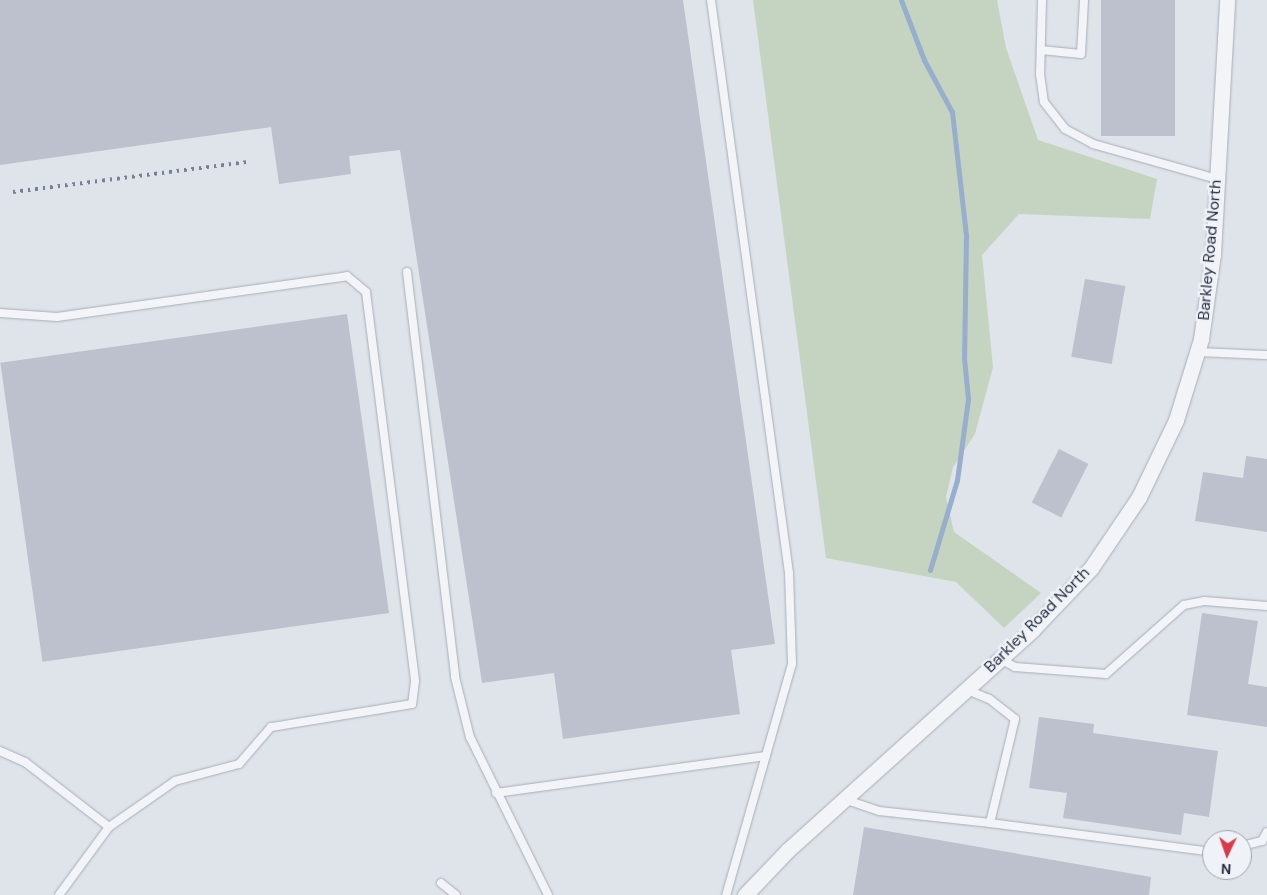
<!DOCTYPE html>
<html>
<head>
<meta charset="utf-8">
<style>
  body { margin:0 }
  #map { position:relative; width:1267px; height:895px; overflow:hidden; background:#dfe3ea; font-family:"DM Sans",sans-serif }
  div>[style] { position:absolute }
  .green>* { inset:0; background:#c4d4c0 }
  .stream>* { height:5px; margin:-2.5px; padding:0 2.5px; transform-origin:2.5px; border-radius:2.5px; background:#97aecd }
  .building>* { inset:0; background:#bcc1cd; transform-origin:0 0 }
  .roads { filter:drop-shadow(0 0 1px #a8adb8) drop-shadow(0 0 1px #a8adb8) }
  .service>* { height:8px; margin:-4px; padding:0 4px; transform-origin:4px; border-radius:4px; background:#f2f4f7 }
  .minor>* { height:15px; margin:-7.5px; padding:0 7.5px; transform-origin:7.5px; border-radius:7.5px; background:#f2f4f7 }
  .rail>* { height:4px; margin-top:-2px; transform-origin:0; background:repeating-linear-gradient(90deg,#778194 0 2.5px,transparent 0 7.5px) }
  span { translate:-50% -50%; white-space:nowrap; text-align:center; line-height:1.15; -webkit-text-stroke:5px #eff2f7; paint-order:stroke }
  .street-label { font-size:16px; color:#272f42 }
  .north { position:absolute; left:1202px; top:830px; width:50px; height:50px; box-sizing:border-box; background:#eff2f7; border:1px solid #9fa4af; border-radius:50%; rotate:183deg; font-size:14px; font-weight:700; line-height:20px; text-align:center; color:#272f42 }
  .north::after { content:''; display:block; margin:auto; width:18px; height:22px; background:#d93a4a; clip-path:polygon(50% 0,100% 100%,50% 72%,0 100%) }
</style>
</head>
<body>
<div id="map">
  <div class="green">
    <i style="clip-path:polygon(753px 0,997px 0,1006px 48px,1038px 140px,1157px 179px,1150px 219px,1019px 214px,982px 255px,993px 367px,975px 434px,953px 467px,946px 497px,954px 532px,1041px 593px,1004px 628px,956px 582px,826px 558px)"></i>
  </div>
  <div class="stream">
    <i style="left:901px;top:0;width:64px;rotate:69deg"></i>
    <i style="left:924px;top:60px;width:59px;rotate:61.7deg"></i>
    <i style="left:952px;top:112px;width:124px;rotate:83.5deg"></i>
    <i style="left:966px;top:235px;width:123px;rotate:90.9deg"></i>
    <i style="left:964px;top:358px;width:41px;rotate:84.4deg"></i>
    <i style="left:968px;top:399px;width:82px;rotate:97.7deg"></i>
    <i style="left:957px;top:480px;width:94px;rotate:106.7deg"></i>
  </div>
  <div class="building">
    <i style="clip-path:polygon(0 0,683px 0,775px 644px,731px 650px,740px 714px,563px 739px,554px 673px,482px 683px,400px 150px,349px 156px,351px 174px,279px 184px,271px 127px,0 165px)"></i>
    <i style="left:1101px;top:0;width:74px;height:136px"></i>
    <i style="left:1085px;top:279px;width:41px;height:79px;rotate:10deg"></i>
    <i style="left:347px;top:314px;width:302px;height:350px;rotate:82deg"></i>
    <i style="left:1059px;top:449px;width:33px;height:60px;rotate:27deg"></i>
    <i style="clip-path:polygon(1246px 456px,1267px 459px,1267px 532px,1195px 521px,1203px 472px,1243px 478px)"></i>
    <i style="clip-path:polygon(1202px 613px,1258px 621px,1248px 684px,1267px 687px,1267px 727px,1187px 715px)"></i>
    <i style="clip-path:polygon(1039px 717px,1094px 724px,1093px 733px,1218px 751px,1209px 817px,1184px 813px,1181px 835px,1063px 818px,1067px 793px,1029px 788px)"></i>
    <i style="clip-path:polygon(864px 827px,1151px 877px,1149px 895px,853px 895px)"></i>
  </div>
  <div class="roads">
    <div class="service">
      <i style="left:711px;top:0;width:578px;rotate:82.25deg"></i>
      <i style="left:789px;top:573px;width:91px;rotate:88.1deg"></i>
      <i style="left:792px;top:664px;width:240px;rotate:105.9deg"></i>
      <i style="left:1042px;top:0;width:74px;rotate:91.5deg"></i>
      <i style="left:1040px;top:74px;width:28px;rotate:82deg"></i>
      <i style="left:1044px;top:102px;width:34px;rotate:52deg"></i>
      <i style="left:1065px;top:129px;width:32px;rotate:28deg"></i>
      <i style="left:1093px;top:144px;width:129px;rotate:15.8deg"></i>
      <i style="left:1041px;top:50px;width:40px;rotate:5.7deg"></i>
      <i style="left:1081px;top:54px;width:54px;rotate:-86.8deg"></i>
      <i style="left:407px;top:272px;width:408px;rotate:83.2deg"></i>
      <i style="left:455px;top:677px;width:62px;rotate:76deg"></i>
      <i style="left:470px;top:737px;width:176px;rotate:63.7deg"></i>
      <i style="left:0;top:313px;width:57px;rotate:4deg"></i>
      <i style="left:57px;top:317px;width:293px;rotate:-8deg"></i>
      <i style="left:347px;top:276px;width:25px;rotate:40deg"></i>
      <i style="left:366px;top:292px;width:392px;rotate:82.8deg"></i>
      <i style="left:415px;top:681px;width:23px;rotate:97deg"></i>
      <i style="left:412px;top:704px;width:143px;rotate:170.7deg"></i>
      <i style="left:271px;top:727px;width:49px;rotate:130.9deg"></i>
      <i style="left:239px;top:764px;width:66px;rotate:165.1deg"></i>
      <i style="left:175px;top:781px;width:80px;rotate:145.1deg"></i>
      <i style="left:1197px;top:352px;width:70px;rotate:2.5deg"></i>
      <i style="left:1000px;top:659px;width:17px;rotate:28deg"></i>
      <i style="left:1015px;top:667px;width:91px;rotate:4.4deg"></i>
      <i style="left:1106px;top:674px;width:104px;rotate:-41.5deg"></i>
      <i style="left:1184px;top:605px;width:20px;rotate:-11deg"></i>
      <i style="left:1204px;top:601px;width:63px;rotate:4.5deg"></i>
      <i style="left:0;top:751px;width:27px;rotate:24deg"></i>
      <i style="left:25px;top:762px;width:106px;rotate:37.7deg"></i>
      <i style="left:109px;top:827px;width:84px;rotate:126.3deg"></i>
      <i style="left:496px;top:793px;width:272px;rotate:-7.8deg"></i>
      <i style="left:844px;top:799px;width:37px;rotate:19deg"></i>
      <i style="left:879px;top:811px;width:112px;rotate:6.2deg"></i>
      <i style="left:990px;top:823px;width:107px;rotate:-76.5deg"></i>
      <i style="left:1015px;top:719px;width:33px;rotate:-142deg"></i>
      <i style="left:989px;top:699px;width:25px;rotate:-157deg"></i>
      <i style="left:990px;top:823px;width:224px;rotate:7.4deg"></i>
      <i style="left:1242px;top:846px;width:21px;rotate:-14deg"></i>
      <i style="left:1262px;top:841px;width:10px;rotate:-61deg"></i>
      <i style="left:441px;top:883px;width:19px;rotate:39deg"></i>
    </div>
    <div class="minor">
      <i style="left:745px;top:895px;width:62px;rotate:-46.3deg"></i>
      <i style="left:788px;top:850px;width:329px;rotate:-42deg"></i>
      <i style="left:1032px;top:630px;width:86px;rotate:-46.4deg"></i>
      <i style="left:1091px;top:568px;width:86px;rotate:-55.9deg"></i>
      <i style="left:1139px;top:497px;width:85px;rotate:-64.3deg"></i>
      <i style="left:1176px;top:420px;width:85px;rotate:-72.8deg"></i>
      <i style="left:1201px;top:339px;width:86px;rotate:-82deg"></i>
      <i style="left:1213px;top:254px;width:254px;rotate:-86.8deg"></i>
    </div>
  </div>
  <div class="rail">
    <i style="left:13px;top:192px;width:235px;rotate:-7.3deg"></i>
  </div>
  <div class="street-label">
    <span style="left:1210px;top:250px;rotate:-85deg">Barkley Road North</span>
    <span style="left:1037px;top:620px;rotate:-45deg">Barkley Road North</span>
  </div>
  <div class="north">N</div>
</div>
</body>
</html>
